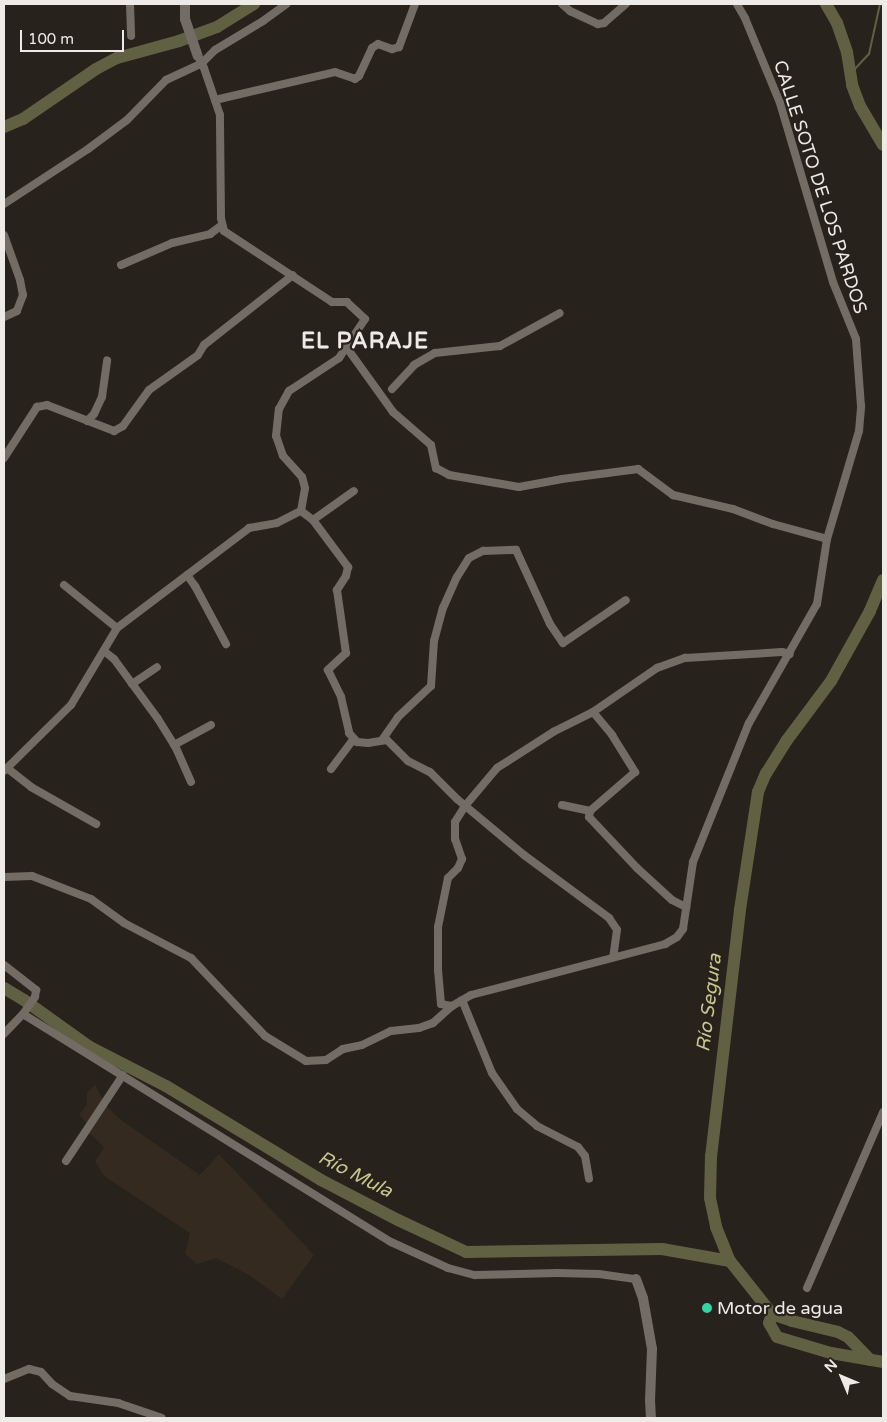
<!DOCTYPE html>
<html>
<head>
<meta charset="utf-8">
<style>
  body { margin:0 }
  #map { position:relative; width:887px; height:1422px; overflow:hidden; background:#27221c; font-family:"Varela Round",sans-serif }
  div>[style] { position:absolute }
  .built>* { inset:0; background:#342a20 }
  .stream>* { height:2px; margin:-1px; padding:0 1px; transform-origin:1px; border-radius:1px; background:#606142 }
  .river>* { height:12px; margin:-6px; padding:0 6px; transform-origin:6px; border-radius:6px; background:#606142 }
  .street>* { height:8px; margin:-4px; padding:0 4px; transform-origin:4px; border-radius:4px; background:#726c65 }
  .secondary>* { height:10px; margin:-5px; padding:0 5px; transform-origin:5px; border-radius:5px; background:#726c65 }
  .dots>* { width:14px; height:14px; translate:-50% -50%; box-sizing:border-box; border:2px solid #27221c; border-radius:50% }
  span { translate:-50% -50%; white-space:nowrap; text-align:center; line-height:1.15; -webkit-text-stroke:4.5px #27221c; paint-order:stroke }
  .street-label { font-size:18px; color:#eeeae6 }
  .poi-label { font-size:18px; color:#eeeae6 }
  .left { translate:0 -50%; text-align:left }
  .water-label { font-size:19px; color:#c5c78c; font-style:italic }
  .district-label { font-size:22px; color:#eeeae6; font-weight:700; letter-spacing:1px }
  .frame { position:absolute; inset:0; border:5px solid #eeeae6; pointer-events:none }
  .north { position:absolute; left:817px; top:1352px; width:50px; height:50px; -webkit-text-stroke:4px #27221c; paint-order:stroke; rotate:315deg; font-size:14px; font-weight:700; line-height:20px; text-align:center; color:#eeeae6 }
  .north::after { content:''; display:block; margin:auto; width:18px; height:22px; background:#eeeae6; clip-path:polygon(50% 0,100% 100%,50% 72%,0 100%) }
  .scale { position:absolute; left:20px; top:30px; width:104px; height:22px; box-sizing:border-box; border:2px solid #eeeae6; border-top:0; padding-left:6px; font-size:15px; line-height:18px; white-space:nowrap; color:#eeeae6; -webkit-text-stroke:4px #27221c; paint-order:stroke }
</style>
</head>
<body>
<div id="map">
  <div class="built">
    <i style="clip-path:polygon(95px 1085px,108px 1108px,121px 1120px,200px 1175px,219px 1154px,314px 1255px,282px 1299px,249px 1275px,216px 1258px,197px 1264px,185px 1254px,190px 1233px,104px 1176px,95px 1161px,104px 1148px,93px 1136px,84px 1132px,89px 1126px,79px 1114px,87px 1105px,87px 1093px)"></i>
  </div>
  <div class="stream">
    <i style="left:852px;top:72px;width:25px;rotate:-47deg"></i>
    <i style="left:869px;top:54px;width:51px;rotate:-77.6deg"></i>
  </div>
  <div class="river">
    <i style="left:826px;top:4px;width:22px;rotate:60deg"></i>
    <i style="left:837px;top:23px;width:31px;rotate:71deg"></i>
    <i style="left:847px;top:52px;width:33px;rotate:81deg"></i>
    <i style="left:852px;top:85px;width:22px;rotate:69deg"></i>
    <i style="left:860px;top:106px;width:45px;rotate:59.5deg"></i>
    <i style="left:4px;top:127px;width:21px;rotate:-23deg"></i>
    <i style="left:23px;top:119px;width:88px;rotate:-34.4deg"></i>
    <i style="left:96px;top:69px;width:24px;rotate:-28deg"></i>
    <i style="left:117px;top:58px;width:64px;rotate:-15.3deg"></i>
    <i style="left:179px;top:41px;width:40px;rotate:-20.2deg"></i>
    <i style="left:217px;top:27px;width:44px;rotate:-31.9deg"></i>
    <i style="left:883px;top:580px;width:34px;rotate:113deg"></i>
    <i style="left:870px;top:611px;width:80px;rotate:119.1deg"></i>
    <i style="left:831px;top:681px;width:74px;rotate:126.7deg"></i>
    <i style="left:787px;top:740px;width:39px;rotate:122deg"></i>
    <i style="left:766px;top:773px;width:21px;rotate:113deg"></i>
    <i style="left:758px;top:792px;width:119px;rotate:98.7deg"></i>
    <i style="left:740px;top:910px;width:248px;rotate:96.7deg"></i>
    <i style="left:711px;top:1156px;width:42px;rotate:91.4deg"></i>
    <i style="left:710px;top:1198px;width:30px;rotate:78deg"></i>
    <i style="left:716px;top:1227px;width:37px;rotate:68deg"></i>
    <i style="left:730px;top:1261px;width:68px;rotate:51.6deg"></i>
    <i style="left:772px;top:1314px;width:9px;rotate:108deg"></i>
    <i style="left:769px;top:1323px;width:16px;rotate:60deg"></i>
    <i style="left:777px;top:1337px;width:56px;rotate:16.5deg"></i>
    <i style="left:831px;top:1353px;width:53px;rotate:9.8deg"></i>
    <i style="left:4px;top:988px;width:23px;rotate:31deg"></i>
    <i style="left:24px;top:1000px;width:81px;rotate:35.5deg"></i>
    <i style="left:90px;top:1047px;width:85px;rotate:27.2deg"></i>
    <i style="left:166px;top:1086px;width:181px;rotate:31.2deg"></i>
    <i style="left:321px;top:1180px;width:87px;rotate:27.5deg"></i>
    <i style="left:398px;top:1220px;width:75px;rotate:25.2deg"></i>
    <i style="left:466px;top:1252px;width:196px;rotate:-0.9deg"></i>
    <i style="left:662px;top:1249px;width:69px;rotate:10deg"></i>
    <i style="left:772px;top:1314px;width:21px;rotate:19deg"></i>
    <i style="left:792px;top:1321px;width:47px;rotate:13.4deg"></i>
    <i style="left:838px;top:1332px;width:11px;rotate:27deg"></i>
    <i style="left:848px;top:1337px;width:32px;rotate:46deg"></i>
  </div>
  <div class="street">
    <i style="left:130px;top:4px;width:32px;rotate:88deg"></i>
    <i style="left:562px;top:4px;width:11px;rotate:41deg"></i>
    <i style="left:570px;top:11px;width:31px;rotate:25deg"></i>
    <i style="left:598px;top:24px;width:6px;rotate:-9deg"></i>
    <i style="left:604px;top:23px;width:29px;rotate:-41deg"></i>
    <i style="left:215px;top:100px;width:123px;rotate:-13.1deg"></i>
    <i style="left:335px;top:72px;width:21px;rotate:19deg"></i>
    <i style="left:355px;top:79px;width:5px;rotate:-37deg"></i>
    <i style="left:359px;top:76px;width:31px;rotate:-65deg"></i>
    <i style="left:372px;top:48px;width:7px;rotate:-34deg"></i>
    <i style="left:378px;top:44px;width:15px;rotate:20deg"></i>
    <i style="left:392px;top:49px;width:7px;rotate:-16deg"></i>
    <i style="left:399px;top:47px;width:46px;rotate:-69.6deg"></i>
    <i style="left:4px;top:204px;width:100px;rotate:-33.2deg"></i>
    <i style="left:88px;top:149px;width:49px;rotate:-36.6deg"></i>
    <i style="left:127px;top:120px;width:56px;rotate:-45.7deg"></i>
    <i style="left:166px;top:80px;width:40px;rotate:-25deg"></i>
    <i style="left:202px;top:63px;width:18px;rotate:-45deg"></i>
    <i style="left:215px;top:50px;width:56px;rotate:-31.1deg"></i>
    <i style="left:263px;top:21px;width:29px;rotate:-36deg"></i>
    <i style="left:4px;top:235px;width:48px;rotate:70.4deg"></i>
    <i style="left:20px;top:280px;width:15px;rotate:79deg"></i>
    <i style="left:23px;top:295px;width:17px;rotate:111deg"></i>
    <i style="left:17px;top:311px;width:14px;rotate:155deg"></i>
    <i style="left:121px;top:265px;width:56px;rotate:-23.3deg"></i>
    <i style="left:172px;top:243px;width:39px;rotate:-13deg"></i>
    <i style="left:210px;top:234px;width:15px;rotate:-37deg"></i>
    <i style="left:347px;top:348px;width:79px;rotate:54.3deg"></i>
    <i style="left:393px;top:412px;width:50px;rotate:41deg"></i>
    <i style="left:431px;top:445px;width:24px;rotate:78deg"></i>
    <i style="left:436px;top:468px;width:15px;rotate:28deg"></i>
    <i style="left:449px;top:475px;width:71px;rotate:9.7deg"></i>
    <i style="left:519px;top:487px;width:44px;rotate:-10.5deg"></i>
    <i style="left:562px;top:479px;width:77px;rotate:-7.5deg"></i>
    <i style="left:638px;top:469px;width:44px;rotate:36.6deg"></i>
    <i style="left:673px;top:495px;width:62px;rotate:13.1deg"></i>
    <i style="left:733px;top:509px;width:43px;rotate:20.6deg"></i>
    <i style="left:773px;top:524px;width:56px;rotate:15.5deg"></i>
    <i style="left:392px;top:389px;width:33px;rotate:-47deg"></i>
    <i style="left:414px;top:365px;width:24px;rotate:-30deg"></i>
    <i style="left:435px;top:353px;width:65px;rotate:-6.1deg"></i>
    <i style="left:500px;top:346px;width:68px;rotate:-28.8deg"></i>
    <i style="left:87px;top:421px;width:10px;rotate:-45deg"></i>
    <i style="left:94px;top:414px;width:19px;rotate:-65deg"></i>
    <i style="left:102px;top:397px;width:37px;rotate:-82deg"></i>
    <i style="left:4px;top:458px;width:61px;rotate:-57.1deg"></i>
    <i style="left:37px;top:407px;width:10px;rotate:-11deg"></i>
    <i style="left:47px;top:405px;width:72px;rotate:21.2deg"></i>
    <i style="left:114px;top:431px;width:10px;rotate:-29deg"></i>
    <i style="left:123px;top:426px;width:44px;rotate:-54.2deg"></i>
    <i style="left:149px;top:390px;width:60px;rotate:-35.5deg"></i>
    <i style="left:198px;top:355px;width:12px;rotate:-59deg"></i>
    <i style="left:204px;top:345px;width:113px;rotate:-38.2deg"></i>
    <i style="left:301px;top:511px;width:15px;rotate:37deg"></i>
    <i style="left:313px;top:520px;width:59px;rotate:53.3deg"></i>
    <i style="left:348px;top:567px;width:9px;rotate:103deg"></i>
    <i style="left:346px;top:576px;width:17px;rotate:123deg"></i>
    <i style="left:337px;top:590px;width:64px;rotate:81.9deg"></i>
    <i style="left:346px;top:653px;width:25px;rotate:137deg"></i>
    <i style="left:328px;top:670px;width:30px;rotate:64deg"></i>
    <i style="left:341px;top:697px;width:37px;rotate:77deg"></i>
    <i style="left:349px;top:733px;width:12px;rotate:48deg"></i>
    <i style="left:357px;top:742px;width:11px;rotate:5deg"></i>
    <i style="left:368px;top:743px;width:19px;rotate:-9deg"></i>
    <i style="left:387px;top:740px;width:30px;rotate:45deg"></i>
    <i style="left:408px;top:761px;width:25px;rotate:27deg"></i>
    <i style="left:430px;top:772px;width:38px;rotate:45deg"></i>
    <i style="left:457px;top:799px;width:87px;rotate:39.9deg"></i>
    <i style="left:524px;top:855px;width:106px;rotate:36.5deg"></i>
    <i style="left:609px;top:918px;width:14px;rotate:56deg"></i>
    <i style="left:617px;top:930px;width:27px;rotate:98deg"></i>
    <i style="left:313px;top:520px;width:50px;rotate:-35.3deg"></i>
    <i style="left:187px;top:575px;width:14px;rotate:54deg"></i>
    <i style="left:195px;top:586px;width:66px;rotate:61.9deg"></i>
    <i style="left:64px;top:585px;width:68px;rotate:39.1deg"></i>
    <i style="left:104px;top:651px;width:13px;rotate:39deg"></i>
    <i style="left:114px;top:659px;width:74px;rotate:53.7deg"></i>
    <i style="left:158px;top:719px;width:34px;rotate:58deg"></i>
    <i style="left:176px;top:748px;width:37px;rotate:66deg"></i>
    <i style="left:132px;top:684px;width:30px;rotate:-34deg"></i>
    <i style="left:593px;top:712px;width:78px;rotate:-34.5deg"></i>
    <i style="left:657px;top:668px;width:30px;rotate:-20deg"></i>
    <i style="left:685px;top:658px;width:97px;rotate:-3.5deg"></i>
    <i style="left:782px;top:652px;width:8px;rotate:14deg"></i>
    <i style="left:382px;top:740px;width:28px;rotate:-55deg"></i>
    <i style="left:398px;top:717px;width:45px;rotate:-43.2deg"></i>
    <i style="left:431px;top:686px;width:45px;rotate:-86.2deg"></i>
    <i style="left:434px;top:641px;width:34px;rotate:-75deg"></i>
    <i style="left:443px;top:608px;width:34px;rotate:-66deg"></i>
    <i style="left:457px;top:577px;width:22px;rotate:-58deg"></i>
    <i style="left:469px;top:558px;width:16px;rotate:-27deg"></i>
    <i style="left:483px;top:551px;width:33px;rotate:-2deg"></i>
    <i style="left:516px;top:550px;width:81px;rotate:65.3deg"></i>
    <i style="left:550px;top:624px;width:23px;rotate:56deg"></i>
    <i style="left:563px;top:643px;width:76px;rotate:-34.3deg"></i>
    <i style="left:174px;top:745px;width:42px;rotate:-28.4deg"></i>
    <i style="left:7px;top:768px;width:31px;rotate:38deg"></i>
    <i style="left:31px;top:787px;width:75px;rotate:29.6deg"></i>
    <i style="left:331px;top:769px;width:38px;rotate:-53deg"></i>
    <i style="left:4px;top:771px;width:94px;rotate:-44.6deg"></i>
    <i style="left:71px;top:705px;width:90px;rotate:-59.1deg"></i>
    <i style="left:117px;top:628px;width:166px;rotate:-37.1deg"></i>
    <i style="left:249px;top:528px;width:28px;rotate:-10deg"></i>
    <i style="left:277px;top:523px;width:27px;rotate:-27deg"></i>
    <i style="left:301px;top:511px;width:23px;rotate:-80deg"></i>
    <i style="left:305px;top:488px;width:11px;rotate:-105deg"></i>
    <i style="left:302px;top:477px;width:28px;rotate:-132deg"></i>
    <i style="left:283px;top:456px;width:21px;rotate:-109deg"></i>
    <i style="left:276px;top:436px;width:27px;rotate:-84deg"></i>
    <i style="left:279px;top:409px;width:21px;rotate:-61deg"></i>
    <i style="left:289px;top:391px;width:60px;rotate:-33.4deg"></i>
    <i style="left:339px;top:358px;width:47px;rotate:-56.3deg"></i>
    <i style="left:365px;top:319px;width:25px;rotate:-137deg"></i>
    <i style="left:347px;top:302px;width:15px;rotate:180deg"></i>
    <i style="left:332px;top:302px;width:129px;rotate:-146.7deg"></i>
    <i style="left:224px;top:231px;width:13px;rotate:-103deg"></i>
    <i style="left:221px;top:218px;width:103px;rotate:-90.6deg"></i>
    <i style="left:220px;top:115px;width:50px;rotate:-108.8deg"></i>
    <i style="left:204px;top:68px;width:13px;rotate:-117deg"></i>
    <i style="left:562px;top:805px;width:29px;rotate:12deg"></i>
    <i style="left:4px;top:877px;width:28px;rotate:-2deg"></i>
    <i style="left:32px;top:876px;width:63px;rotate:21.3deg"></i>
    <i style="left:91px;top:899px;width:41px;rotate:36deg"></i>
    <i style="left:124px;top:923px;width:76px;rotate:27.6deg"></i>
    <i style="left:191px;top:958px;width:108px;rotate:46.5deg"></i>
    <i style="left:265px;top:1036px;width:48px;rotate:31.4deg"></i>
    <i style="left:306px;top:1061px;width:20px;rotate:-3deg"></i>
    <i style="left:326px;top:1060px;width:20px;rotate:-33deg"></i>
    <i style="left:343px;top:1049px;width:19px;rotate:-12deg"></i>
    <i style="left:362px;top:1045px;width:32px;rotate:-26deg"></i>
    <i style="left:391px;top:1031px;width:28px;rotate:-6deg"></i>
    <i style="left:419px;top:1028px;width:15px;rotate:-20deg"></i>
    <i style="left:433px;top:1023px;width:25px;rotate:-42deg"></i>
    <i style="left:452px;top:1006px;width:22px;rotate:-30deg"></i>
    <i style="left:471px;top:995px;width:201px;rotate:-14.7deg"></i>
    <i style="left:665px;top:944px;width:14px;rotate:-30deg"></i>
    <i style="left:677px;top:937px;width:10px;rotate:-53deg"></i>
    <i style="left:683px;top:929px;width:68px;rotate:-81.5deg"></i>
    <i style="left:693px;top:862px;width:150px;rotate:-68.1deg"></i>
    <i style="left:749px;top:723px;width:137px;rotate:-60.3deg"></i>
    <i style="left:817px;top:604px;width:66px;rotate:-81.3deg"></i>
    <i style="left:827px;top:539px;width:113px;rotate:-73.5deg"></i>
    <i style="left:859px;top:431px;width:25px;rotate:-85deg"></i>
    <i style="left:861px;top:406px;width:67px;rotate:-94.3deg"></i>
    <i style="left:856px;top:339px;width:61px;rotate:-112deg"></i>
    <i style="left:833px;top:282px;width:187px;rotate:-106.5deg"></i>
    <i style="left:780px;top:103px;width:92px;rotate:-112.4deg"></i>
    <i style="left:745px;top:18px;width:16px;rotate:-120deg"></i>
    <i style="left:4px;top:965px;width:41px;rotate:38deg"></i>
    <i style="left:36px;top:990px;width:7px;rotate:98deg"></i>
    <i style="left:35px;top:997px;width:21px;rotate:125deg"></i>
    <i style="left:23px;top:1014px;width:28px;rotate:134deg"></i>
    <i style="left:462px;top:1000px;width:79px;rotate:67.7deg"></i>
    <i style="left:492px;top:1073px;width:44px;rotate:55.2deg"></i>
    <i style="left:517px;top:1109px;width:26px;rotate:40deg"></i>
    <i style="left:537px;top:1126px;width:46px;rotate:27.1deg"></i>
    <i style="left:578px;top:1147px;width:11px;rotate:52deg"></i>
    <i style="left:585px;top:1156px;width:23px;rotate:80deg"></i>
    <i style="left:452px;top:1006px;width:11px;rotate:-170deg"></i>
    <i style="left:441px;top:1004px;width:34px;rotate:-95deg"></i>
    <i style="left:438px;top:970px;width:43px;rotate:-90deg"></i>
    <i style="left:438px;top:927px;width:50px;rotate:-78.5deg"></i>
    <i style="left:448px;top:878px;width:14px;rotate:-45deg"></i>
    <i style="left:458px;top:868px;width:10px;rotate:-66deg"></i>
    <i style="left:462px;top:859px;width:21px;rotate:-109deg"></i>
    <i style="left:455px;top:839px;width:17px;rotate:-90deg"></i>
    <i style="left:455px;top:822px;width:19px;rotate:-58deg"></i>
    <i style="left:465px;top:806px;width:50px;rotate:-49.9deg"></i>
    <i style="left:497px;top:768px;width:67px;rotate:-32.7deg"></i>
    <i style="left:553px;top:732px;width:45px;rotate:-26.6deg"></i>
    <i style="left:593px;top:712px;width:30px;rotate:50deg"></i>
    <i style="left:612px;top:735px;width:44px;rotate:58.1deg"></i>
    <i style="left:635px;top:772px;width:60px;rotate:139.1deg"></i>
    <i style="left:590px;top:811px;width:6px;rotate:99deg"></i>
    <i style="left:589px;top:817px;width:70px;rotate:46.7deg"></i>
    <i style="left:637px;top:868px;width:47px;rotate:42.4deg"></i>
    <i style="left:672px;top:900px;width:16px;rotate:27deg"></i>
    <i style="left:23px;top:1014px;width:433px;rotate:31.8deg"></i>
    <i style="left:391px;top:1242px;width:63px;rotate:24.5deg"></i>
    <i style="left:448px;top:1268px;width:28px;rotate:15deg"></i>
    <i style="left:475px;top:1275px;width:82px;rotate:-1.4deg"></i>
    <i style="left:557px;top:1273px;width:42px;rotate:1.4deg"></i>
    <i style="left:599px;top:1274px;width:37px;rotate:8deg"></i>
    <i style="left:66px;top:1161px;width:103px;rotate:-56.5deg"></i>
    <i style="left:807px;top:1288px;width:192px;rotate:-66.6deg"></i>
    <i style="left:4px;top:1379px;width:27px;rotate:-22deg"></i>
    <i style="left:29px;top:1369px;width:12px;rotate:14deg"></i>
    <i style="left:41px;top:1372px;width:16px;rotate:47deg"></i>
    <i style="left:52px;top:1384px;width:22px;rotate:34deg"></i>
    <i style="left:70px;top:1396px;width:49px;rotate:8.3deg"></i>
    <i style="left:118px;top:1403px;width:46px;rotate:18.8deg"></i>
  </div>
  <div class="secondary">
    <i style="left:185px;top:4px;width:15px;rotate:90deg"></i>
    <i style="left:185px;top:19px;width:39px;rotate:71deg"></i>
    <i style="left:636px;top:1279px;width:20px;rotate:70deg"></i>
    <i style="left:643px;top:1298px;width:52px;rotate:80deg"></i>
    <i style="left:652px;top:1349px;width:51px;rotate:92.2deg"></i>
    <i style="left:650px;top:1400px;width:18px;rotate:87deg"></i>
  </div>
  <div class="dots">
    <i style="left:707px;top:1308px;background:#35d4a7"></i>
  </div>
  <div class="street-label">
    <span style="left:820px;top:187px;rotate:72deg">CALLE SOTO DE LOS PARDOS</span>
  </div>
  <div class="poi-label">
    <span class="left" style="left:717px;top:1308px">Motor de agua</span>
  </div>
  <div class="water-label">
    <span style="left:710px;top:1003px;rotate:-83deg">Río Segura</span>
    <span style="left:355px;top:1175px;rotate:27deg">Río Mula</span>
  </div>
  <div class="district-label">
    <span style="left:365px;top:342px">EL PARAJE</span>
  </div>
  <div class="frame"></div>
  <div class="north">N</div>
  <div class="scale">100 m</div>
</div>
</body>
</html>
